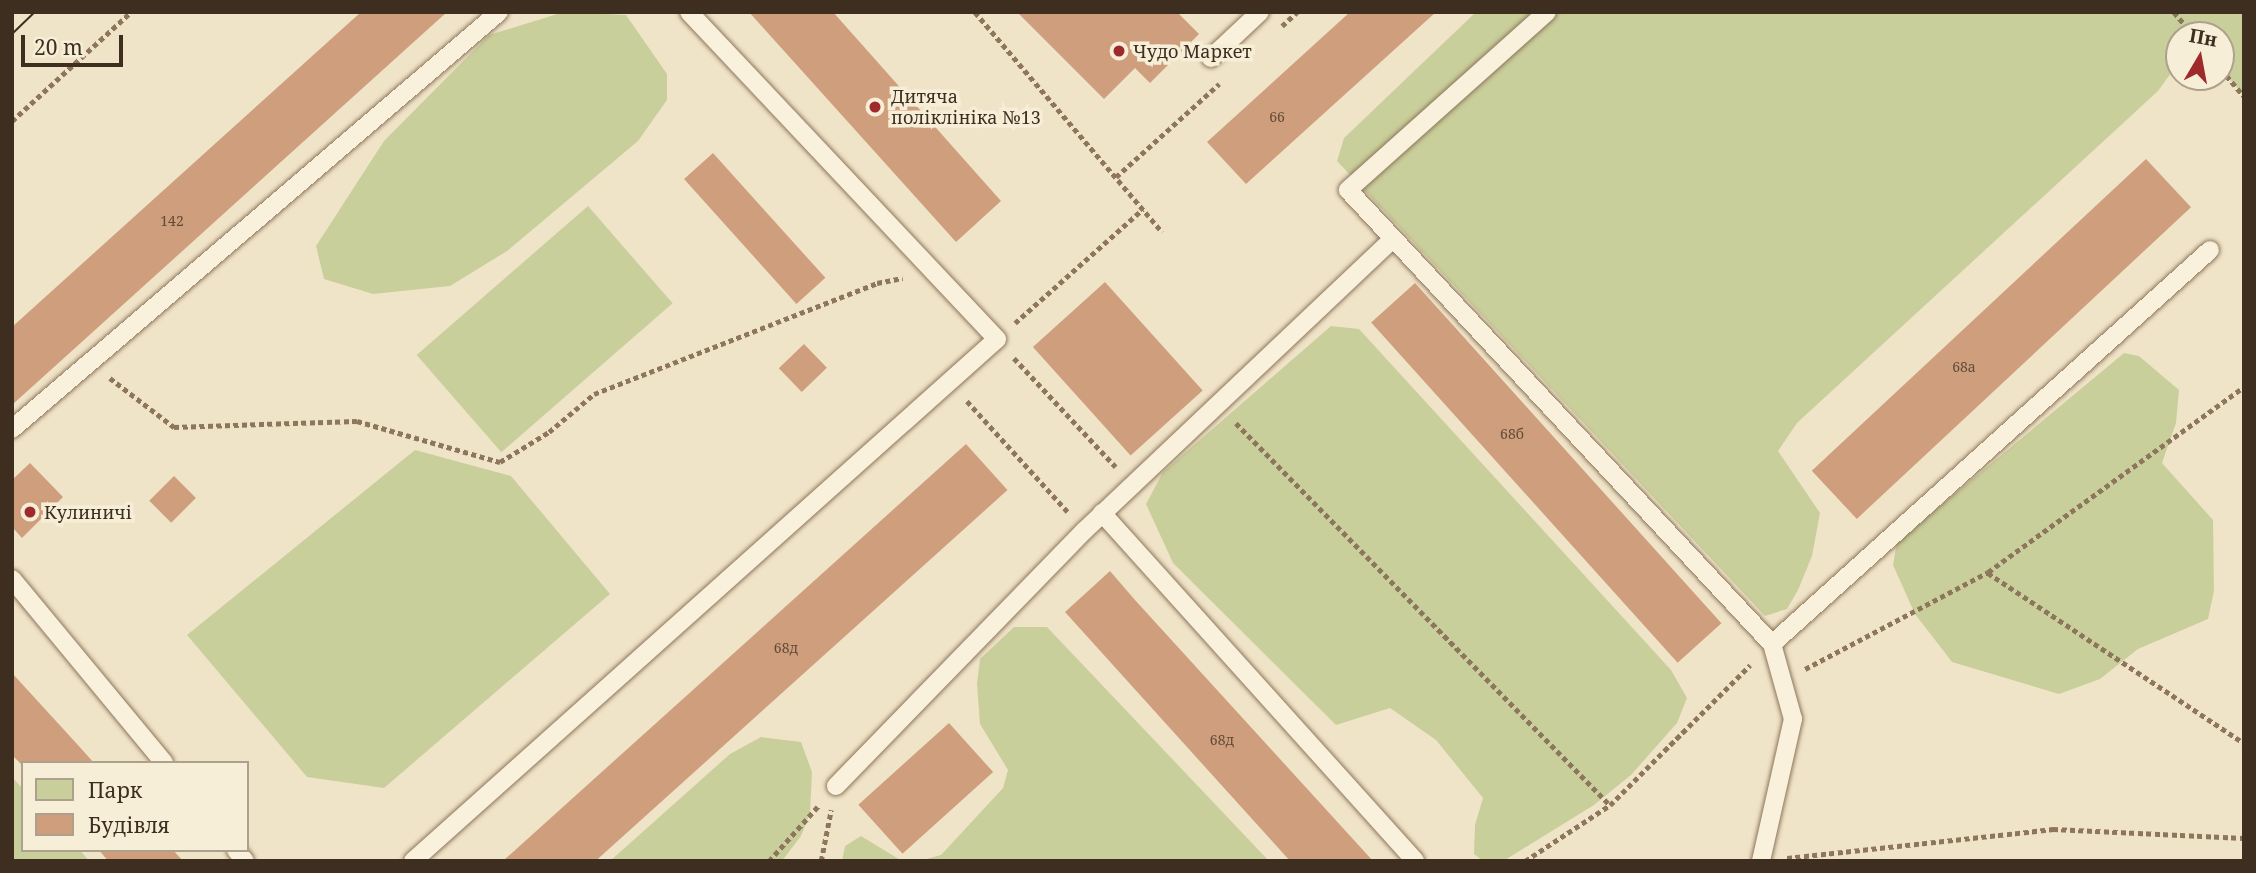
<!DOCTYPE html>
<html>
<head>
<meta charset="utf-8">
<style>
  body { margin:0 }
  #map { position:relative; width:2256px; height:873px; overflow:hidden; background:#f0e4c8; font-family:"Noto Serif",serif }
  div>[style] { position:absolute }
  .green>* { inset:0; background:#c9cf9b; transform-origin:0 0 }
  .building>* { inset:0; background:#cf9f7d; transform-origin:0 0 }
  .path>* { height:4.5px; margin-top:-2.25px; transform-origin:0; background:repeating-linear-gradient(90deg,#8d765c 0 5px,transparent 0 8.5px) }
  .roads { filter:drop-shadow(0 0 2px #8d765c) drop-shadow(0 0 2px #8d765c) }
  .service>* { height:18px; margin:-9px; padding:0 9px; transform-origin:9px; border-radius:9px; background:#faf1dc }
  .tram>* { height:2px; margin:-1px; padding:0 1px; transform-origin:1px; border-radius:1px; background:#3d2e20 }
  .dots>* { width:19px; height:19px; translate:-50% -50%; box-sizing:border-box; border:4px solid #f7eed8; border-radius:50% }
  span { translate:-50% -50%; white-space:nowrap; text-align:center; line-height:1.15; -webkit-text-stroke:7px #f7eed8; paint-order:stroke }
  .number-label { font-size:14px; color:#624a37 }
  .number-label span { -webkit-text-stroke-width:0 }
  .poi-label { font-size:18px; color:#3d2e20 }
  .left { translate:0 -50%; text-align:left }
  .frame { position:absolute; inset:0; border:14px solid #3d2e20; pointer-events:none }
  .legend { position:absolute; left:21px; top:761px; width:228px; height:91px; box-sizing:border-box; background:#f7eed8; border:2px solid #ada18e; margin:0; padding:9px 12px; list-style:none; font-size:21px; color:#3d2e20 }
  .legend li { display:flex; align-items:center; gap:14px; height:35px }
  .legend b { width:35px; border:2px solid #ada18e }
  .north { position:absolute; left:2165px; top:21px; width:70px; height:70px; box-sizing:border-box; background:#f7eed8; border:2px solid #ada18e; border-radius:50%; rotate:10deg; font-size:19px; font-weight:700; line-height:28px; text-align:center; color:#3d2e20 }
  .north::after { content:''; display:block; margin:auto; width:24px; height:32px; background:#9e2a2b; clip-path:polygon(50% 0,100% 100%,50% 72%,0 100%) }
  .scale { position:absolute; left:21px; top:35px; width:102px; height:32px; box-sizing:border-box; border:4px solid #3d2e20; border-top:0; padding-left:9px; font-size:21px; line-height:24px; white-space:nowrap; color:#3d2e20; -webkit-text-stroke:5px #f7eed8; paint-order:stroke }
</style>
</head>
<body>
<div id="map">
  <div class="green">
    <i style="clip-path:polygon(564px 12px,626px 15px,667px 74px,667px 100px,638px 141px,507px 251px,450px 286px,373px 294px,324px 279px,316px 246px,384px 141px,489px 35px)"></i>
    <i style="clip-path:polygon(1476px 12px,2244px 12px,2244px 96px,2221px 69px,2221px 35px,2179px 35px,2179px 62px,2158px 91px,1797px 423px,1778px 451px,1820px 513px,1812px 556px,1798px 590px,1787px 609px,1765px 616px,1337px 161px,1344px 138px)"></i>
    <i style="left:588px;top:206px;width:129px;height:227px;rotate:49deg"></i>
    <i style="clip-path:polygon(1331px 326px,1359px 329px,1671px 670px,1687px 698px,1677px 723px,1631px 775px,1594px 805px,1505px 860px,1483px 861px,1474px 854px,1475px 825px,1483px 798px,1436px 740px,1390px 708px,1336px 725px,1173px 563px,1146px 504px,1163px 472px)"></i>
    <i style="clip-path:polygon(2124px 353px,2139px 356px,2179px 390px,2176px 423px,2162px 463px,2213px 520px,2214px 591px,2208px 619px,2138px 649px,2100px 679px,2059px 694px,1952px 662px,1915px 614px,1893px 565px,1897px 542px)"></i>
    <i style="clip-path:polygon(415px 450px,511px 476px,610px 594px,384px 788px,307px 777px,187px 635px)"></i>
    <i style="clip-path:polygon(1014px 627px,1047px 627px,1269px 861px,919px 861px,941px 855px,1003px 788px,1008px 770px,980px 724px,977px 684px,980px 659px)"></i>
    <i style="clip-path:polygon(761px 737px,801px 742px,812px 772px,810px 813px,801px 836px,782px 861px,610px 861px,730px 754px)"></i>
    <i style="clip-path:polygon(12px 777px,23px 789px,23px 850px,80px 850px,89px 861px,12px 861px)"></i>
    <i style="clip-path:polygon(861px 836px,902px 861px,842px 861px,845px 846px)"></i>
  </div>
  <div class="building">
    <i style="clip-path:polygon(361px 12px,447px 12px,12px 405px,12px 327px)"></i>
    <i style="clip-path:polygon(749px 12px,833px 12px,1001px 201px,956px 242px)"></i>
    <i style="clip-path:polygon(1017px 12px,1177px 12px,1199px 34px,1150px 83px,1135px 68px,1104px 99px)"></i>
    <i style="clip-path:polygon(1350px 12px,1436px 12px,1246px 184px,1207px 142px)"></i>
    <i style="left:713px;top:153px;width:168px;height:39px;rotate:48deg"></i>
    <i style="left:2146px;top:159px;width:66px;height:457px;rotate:47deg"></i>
    <i style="left:1105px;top:282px;width:146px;height:97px;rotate:48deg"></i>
    <i style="left:1415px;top:283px;width:458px;height:59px;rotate:48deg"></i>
    <i style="left:804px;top:344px;width:33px;height:35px;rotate:46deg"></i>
    <i style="left:966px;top:444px;width:62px;height:623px;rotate:48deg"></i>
    <i style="clip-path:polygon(30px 463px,63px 497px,22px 538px,12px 527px,12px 480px)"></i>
    <i style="left:174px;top:476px;width:31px;height:35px;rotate:45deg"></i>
    <i style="clip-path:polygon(1110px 571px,1135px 600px,1373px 861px,1290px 861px,1065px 612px)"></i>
    <i style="clip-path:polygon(12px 673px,77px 744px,94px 763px,23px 763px,23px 766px,12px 755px)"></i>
    <i style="left:949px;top:723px;width:66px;height:122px;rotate:48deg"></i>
    <i style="clip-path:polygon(99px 850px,173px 850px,183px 861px,108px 861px)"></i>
  </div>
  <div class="path">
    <i style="left:975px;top:12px;width:289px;rotate:49.6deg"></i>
    <i style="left:2174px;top:12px;width:30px;rotate:50deg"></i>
    <i style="left:1282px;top:26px;width:21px;rotate:-43deg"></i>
    <i style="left:2221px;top:69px;width:35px;rotate:50deg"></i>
    <i style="left:12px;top:121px;width:161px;rotate:-42.5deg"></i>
    <i style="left:1116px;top:177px;width:139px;rotate:-42.1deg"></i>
    <i style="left:1015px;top:323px;width:171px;rotate:-41.7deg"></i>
    <i style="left:1014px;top:358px;width:149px;rotate:46.9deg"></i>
    <i style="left:110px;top:378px;width:81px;rotate:37.4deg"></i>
    <i style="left:174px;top:427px;width:183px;rotate:-1.9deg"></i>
    <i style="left:357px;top:421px;width:149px;rotate:16deg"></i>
    <i style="left:500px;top:462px;width:57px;rotate:-31.5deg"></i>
    <i style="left:549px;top:432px;width:59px;rotate:-40.2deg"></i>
    <i style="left:594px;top:394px;width:304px;rotate:-21.4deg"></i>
    <i style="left:877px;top:283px;width:26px;rotate:-11deg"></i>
    <i style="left:967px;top:401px;width:151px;rotate:47.7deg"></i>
    <i style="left:1236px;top:423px;width:535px;rotate:45.61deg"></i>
    <i style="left:1988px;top:573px;width:307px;rotate:33.6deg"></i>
    <i style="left:1805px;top:669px;width:207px;rotate:-27.9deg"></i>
    <i style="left:1988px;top:572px;width:316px;rotate:-35.9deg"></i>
    <i style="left:1787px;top:858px;width:268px;rotate:-6.2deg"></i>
    <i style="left:2053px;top:829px;width:191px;rotate:2.7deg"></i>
    <i style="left:769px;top:861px;width:75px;rotate:-48.2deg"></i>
    <i style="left:821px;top:861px;width:52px;rotate:-78.9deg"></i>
    <i style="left:1525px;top:861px;width:102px;rotate:-33.4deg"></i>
    <i style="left:1610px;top:805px;width:198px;rotate:-45deg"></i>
  </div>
  <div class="roads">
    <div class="service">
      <i style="left:1547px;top:12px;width:267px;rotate:138.2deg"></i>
      <i style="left:1348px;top:190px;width:621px;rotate:46.96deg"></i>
      <i style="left:1772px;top:644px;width:589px;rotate:-41.97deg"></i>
      <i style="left:1211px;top:58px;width:67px;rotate:-43.2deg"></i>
      <i style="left:12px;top:429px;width:641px;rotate:-40.57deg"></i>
      <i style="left:1102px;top:513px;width:468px;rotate:48deg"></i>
      <i style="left:12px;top:579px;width:239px;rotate:50.4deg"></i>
      <i style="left:836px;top:786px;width:357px;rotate:-45.8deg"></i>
      <i style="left:1085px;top:530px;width:424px;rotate:-43.4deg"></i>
      <i style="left:236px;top:850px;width:14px;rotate:51deg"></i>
      <i style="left:413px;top:861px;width:783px;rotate:-41.79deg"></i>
      <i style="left:997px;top:339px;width:449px;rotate:-133.3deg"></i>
      <i style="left:1761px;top:861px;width:146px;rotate:-77.3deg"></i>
      <i style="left:1793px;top:719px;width:78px;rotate:-105.6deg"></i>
    </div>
  </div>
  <div class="tram">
    <i style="left:12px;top:13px;width:1px;rotate:-45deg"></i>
    <i style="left:12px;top:34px;width:32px;rotate:-44deg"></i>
  </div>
  <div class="dots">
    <i style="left:1119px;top:51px;background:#9e2a2b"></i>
    <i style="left:875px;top:107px;background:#9e2a2b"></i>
    <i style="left:30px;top:512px;background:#9e2a2b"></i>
  </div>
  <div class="number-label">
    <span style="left:1277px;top:117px">66</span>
    <span style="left:172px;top:221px">142</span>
    <span style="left:1964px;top:367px">68а</span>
    <span style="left:1512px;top:434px">68б</span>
    <span style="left:786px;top:648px">68д</span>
    <span style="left:1222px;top:740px">68д</span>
  </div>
  <div class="poi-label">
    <span class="left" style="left:1133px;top:51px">Чудо Маркет</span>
    <span class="left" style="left:891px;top:107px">Дитяча<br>поліклініка №13</span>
    <span class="left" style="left:44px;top:512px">Кулиничі</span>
  </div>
  <div class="frame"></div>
  <ul class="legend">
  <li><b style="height:19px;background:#c9cf9b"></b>Парк</li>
  <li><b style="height:19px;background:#cf9f7d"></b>Будівля</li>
  </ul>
  <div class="north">Пн</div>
  <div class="scale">20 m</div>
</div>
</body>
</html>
